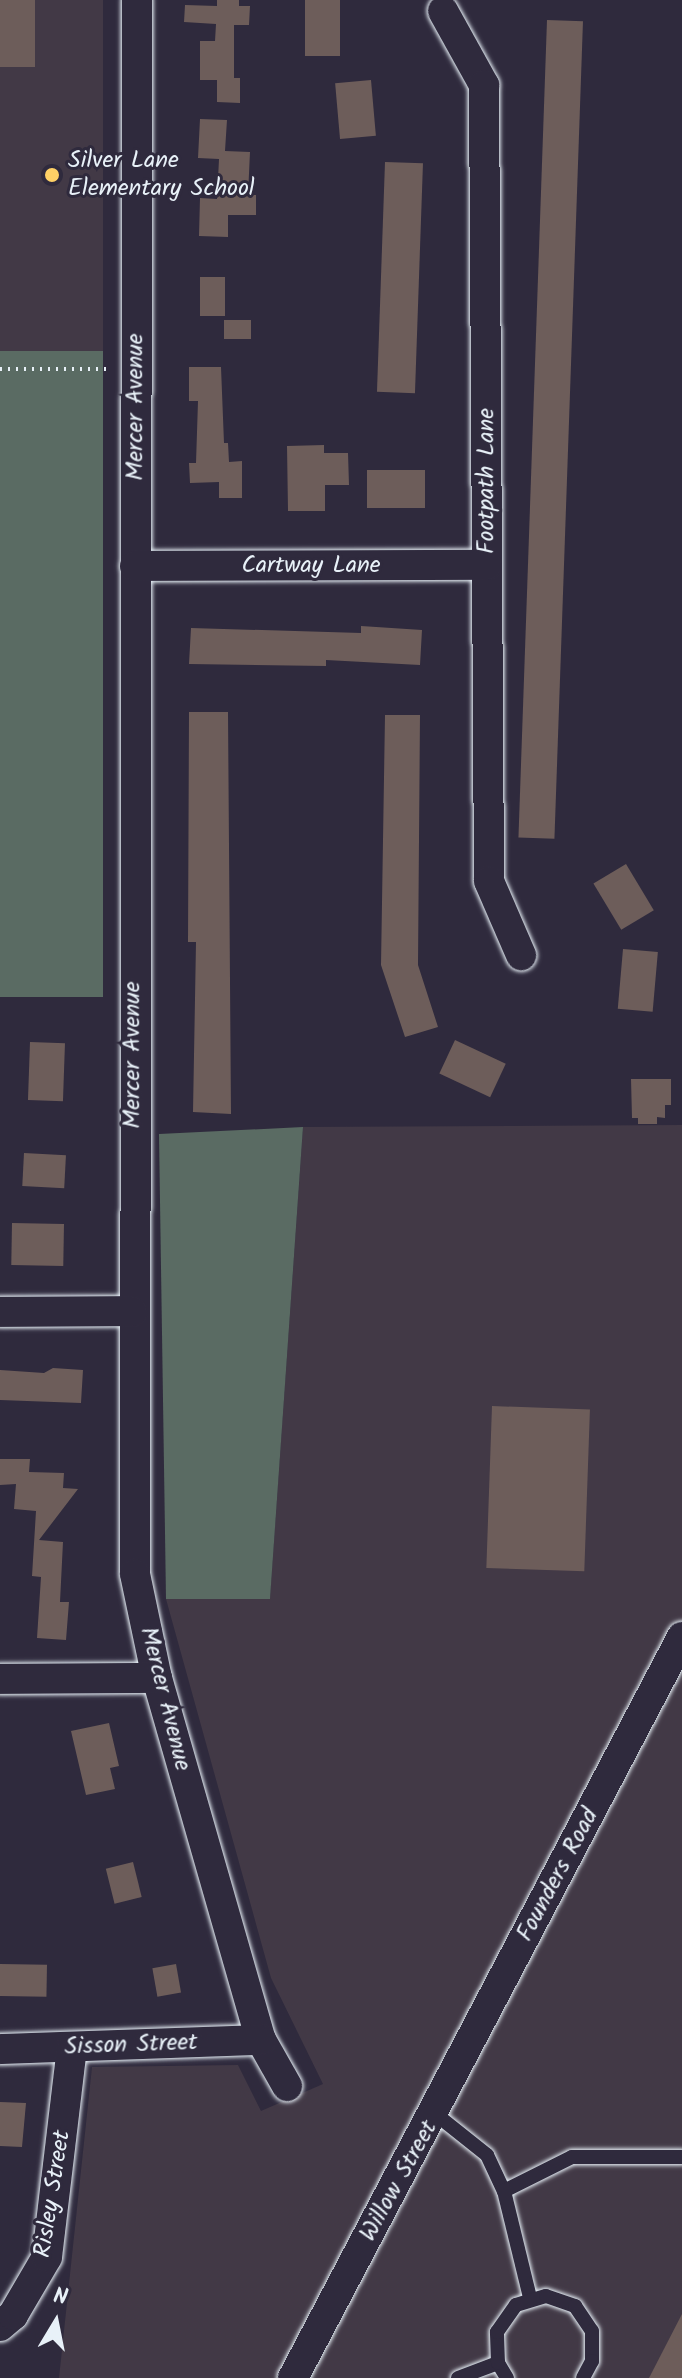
<!DOCTYPE html>
<html>
<head>
<meta charset="utf-8">
<style>
  body { margin:0 }
  #map { position:relative; width:682px; height:2378px; overflow:hidden; background:#2f2a3d; font-family:Kalam,sans-serif }
  div>[style] { position:absolute }
  .built>* { inset:0; background:#423946; transform-origin:0 0 }
  .green>* { inset:0; background:#5a6b63; transform-origin:0 0 }
  .building>* { inset:0; background:#6d5d5a; transform-origin:0 0 }
  .path>* { height:4px; margin-top:-2px; transform-origin:0; background:repeating-linear-gradient(90deg,#e8f1f8 0 2px,transparent 0 8px) }
  .roads { filter:drop-shadow(0 0 2px #e8f1f8) drop-shadow(0 0 2px #e8f1f8) }
  .lane>* { height:14px; margin:-7px; padding:0 7px; transform-origin:7px; border-radius:7px; background:#2f2a3d }
  .street>* { height:30px; margin:-15px; padding:0 15px; transform-origin:15px; border-radius:15px; background:#2f2a3d }
  .dots>* { width:22px; height:22px; translate:-50% -50%; box-sizing:border-box; border:4px solid #2f2a3d; border-radius:50% }
  span { translate:-50% -50%; white-space:nowrap; text-align:center; line-height:1.15; -webkit-text-stroke:6px #2f2a3d; paint-order:stroke }
  .poi-label { font-size:24px; color:#e8f1f8 }
  .left { translate:0 -50%; text-align:left }
  .street-label { font-size:24px; color:#e8f1f8 }
  .north { position:absolute; left:16px; top:2282px; width:80px; height:80px; -webkit-text-stroke:6px #2f2a3d; paint-order:stroke; rotate:10deg; font-size:22px; font-weight:700; line-height:32px; text-align:center; color:#e8f1f8 }
  .north::after { content:''; display:block; margin:auto; width:28px; height:36px; background:#e8f1f8; clip-path:polygon(50% 0,100% 100%,50% 72%,0 100%) }
</style>
</head>
<body>
<div id="map">
  <div class="built">
    <i style="left:0;top:0;width:103px;height:352px"></i>
    <i style="clip-path:polygon(682px 1125px,682px 2378px,59px 2378px,92px 2067px,238px 2065px,261px 2111px,323px 2084px,271px 1978px,166px 1599px,270px 1598px,303px 1127px)"></i>
  </div>
  <div class="green">
    <i style="left:103px;top:351px;width:646px;height:103px;rotate:90deg"></i>
    <i style="clip-path:polygon(303px 1127px,270px 1599px,166px 1599px,159px 1134px)"></i>
  </div>
  <div class="building">
    <i style="left:0;top:0;width:35px;height:67px"></i>
    <i style="clip-path:polygon(217px 0,239px 0,239px 6px,250px 6px,249px 25px,234px 25px,234px 78px,240px 78px,240px 103px,217px 102px,217px 80px,200px 80px,200px 41px,215px 41px,216px 24px,184px 22px,185px 5px,217px 6px)"></i>
    <i style="left:305px;top:0;width:35px;height:56px"></i>
    <i style="left:547px;top:20px;width:36px;height:818px;rotate:2deg"></i>
    <i style="left:371px;top:80px;width:56px;height:36px;rotate:85deg"></i>
    <i style="clip-path:polygon(200px 119px,227px 120px,225px 151px,250px 152px,248px 195px,256px 195px,256px 215px,228px 215px,228px 237px,199px 236px,200px 198px,217px 199px,219px 159px,198px 158px)"></i>
    <i style="left:385px;top:162px;width:38px;height:230px;rotate:2deg"></i>
    <i style="left:200px;top:277px;width:25px;height:39px"></i>
    <i style="left:224px;top:320px;width:27px;height:19px"></i>
    <i style="clip-path:polygon(189px 367px,221px 367px,224px 443px,228px 443px,229px 462px,242px 461px,242px 498px,219px 498px,219px 482px,190px 483px,189px 463px,196px 463px,198px 401px,189px 401px)"></i>
    <i style="clip-path:polygon(324px 445px,324px 453px,348px 453px,349px 485px,325px 485px,325px 511px,288px 511px,287px 446px)"></i>
    <i style="left:367px;top:470px;width:58px;height:38px"></i>
    <i style="clip-path:polygon(361px 626px,422px 630px,420px 665px,326px 660px,326px 666px,189px 664px,191px 628px,361px 633px)"></i>
    <i style="clip-path:polygon(189px 712px,228px 712px,231px 1114px,193px 1112px,196px 942px,188px 942px)"></i>
    <i style="clip-path:polygon(385px 715px,420px 715px,418px 965px,438px 1027px,405px 1037px,381px 965px)"></i>
    <i style="left:626px;top:864px;width:54px;height:38px;rotate:59deg"></i>
    <i style="left:623px;top:949px;width:35px;height:60px;rotate:5deg"></i>
    <i style="left:455px;top:1040px;width:56px;height:37px;rotate:25deg"></i>
    <i style="left:30px;top:1042px;width:35px;height:58px;rotate:2deg"></i>
    <i style="clip-path:polygon(631px 1079px,671px 1079px,671px 1105px,665px 1105px,665px 1118px,657px 1117px,657px 1124px,638px 1124px,638px 1118px,632px 1118px)"></i>
    <i style="left:24px;top:1153px;width:42px;height:33px;rotate:3deg"></i>
    <i style="left:12px;top:1223px;width:52px;height:42px;rotate:1deg"></i>
    <i style="clip-path:polygon(53px 1368px,83px 1370px,81px 1403px,0 1400px,0 1370px,44px 1373px)"></i>
    <i style="left:492px;top:1406px;width:98px;height:162px;rotate:2deg"></i>
    <i style="clip-path:polygon(0 1459px,30px 1459px,29px 1472px,64px 1473px,63px 1488px,78px 1489px,39px 1540px,63px 1542px,60px 1602px,69px 1602px,66px 1640px,37px 1638px,41px 1577px,32px 1576px,36px 1511px,14px 1509px,16px 1484px,0 1485px)"></i>
    <i style="clip-path:polygon(109px 1723px,119px 1766px,110px 1768px,115px 1789px,86px 1795px,71px 1731px)"></i>
    <i style="left:133px;top:1862px;width:36px;height:28px;rotate:76deg"></i>
    <i style="left:0;top:1964px;width:47px;height:32px;rotate:1deg"></i>
    <i style="left:176px;top:1964px;width:29px;height:24px;rotate:80deg"></i>
    <i style="clip-path:polygon(0 2102px,26px 2103px,22px 2147px,0 2146px)"></i>
    <i style="clip-path:polygon(682px 2314px,682px 2378px,649px 2378px)"></i>
  </div>
  <div class="path">
    <i style="left:0;top:369px;width:108px"></i>
  </div>
  <div class="roads">
    <div class="lane">
      <i style="left:433px;top:2112px;width:69px;rotate:38.5deg"></i>
      <i style="left:487px;top:2155px;width:40px;rotate:65deg"></i>
      <i style="left:504px;top:2191px;width:76px;rotate:-26.6deg"></i>
      <i style="left:572px;top:2157px;width:110px"></i>
      <i style="left:504px;top:2191px;width:110px;rotate:76.3deg"></i>
      <i style="left:458px;top:2378px;width:43px;rotate:-20.6deg"></i>
      <i style="left:507px;top:2378px;width:17px;rotate:-121deg"></i>
      <i style="left:498px;top:2363px;width:31px;rotate:-92deg"></i>
      <i style="left:497px;top:2332px;width:33px;rotate:-55deg"></i>
      <i style="left:516px;top:2305px;width:31px;rotate:-17deg"></i>
      <i style="left:546px;top:2296px;width:31px;rotate:19deg"></i>
      <i style="left:575px;top:2306px;width:30px;rotate:56deg"></i>
      <i style="left:592px;top:2331px;width:30px;rotate:90deg"></i>
      <i style="left:592px;top:2361px;width:19px;rotate:118deg"></i>
    </div>
    <div class="street">
      <i style="left:137px;top:0;width:1574px;rotate:90.07deg"></i>
      <i style="left:135px;top:1574px;width:106px;rotate:78.1deg"></i>
      <i style="left:157px;top:1678px;width:377px;rotate:74deg"></i>
      <i style="left:261px;top:2040px;width:53px;rotate:60.5deg"></i>
      <i style="left:443px;top:11px;width:85px;rotate:61deg"></i>
      <i style="left:484px;top:85px;width:796px;rotate:89.64deg"></i>
      <i style="left:489px;top:881px;width:81px;rotate:66.6deg"></i>
      <i style="left:135px;top:566px;width:352px;rotate:-0.2deg"></i>
      <i style="left:0;top:1312px;width:132px;rotate:-0.4deg"></i>
      <i style="left:0;top:1679px;width:157px;rotate:-0.4deg"></i>
      <i style="left:0;top:2049px;width:261px;rotate:-2deg"></i>
      <i style="left:0;top:2326px;width:17px;rotate:-40deg"></i>
      <i style="left:13px;top:2315px;width:67px;rotate:-59.6deg"></i>
      <i style="left:47px;top:2257px;width:210px;rotate:-83.2deg"></i>
      <i style="left:293px;top:2378px;width:837px;rotate:-62.3deg"></i>
    </div>
  </div>
  <div class="dots">
    <i style="left:52px;top:175px;background:#ffd166"></i>
  </div>
  <div class="poi-label">
    <span class="left" style="left:68px;top:175px">Silver Lane<br>Elementary School</span>
  </div>
  <div class="street-label">
    <span style="left:136px;top:407px;rotate:-90deg">Mercer Avenue</span>
    <span style="left:487px;top:481px;rotate:-90deg">Footpath Lane</span>
    <span style="left:311px;top:566px">Cartway Lane</span>
    <span style="left:133px;top:1055px;rotate:-90deg">Mercer Avenue</span>
    <span style="left:165px;top:1699px;rotate:76deg">Mercer Avenue</span>
    <span style="left:558px;top:1875px;rotate:-62deg">Founders Road</span>
    <span style="left:131px;top:2045px;rotate:-2deg">Sisson Street</span>
    <span style="left:399px;top:2181px;rotate:-61deg">Willow Street</span>
    <span style="left:53px;top:2194px;rotate:-81deg">Risley Street</span>
  </div>
  <div class="north">N</div>
</div>
</body>
</html>
